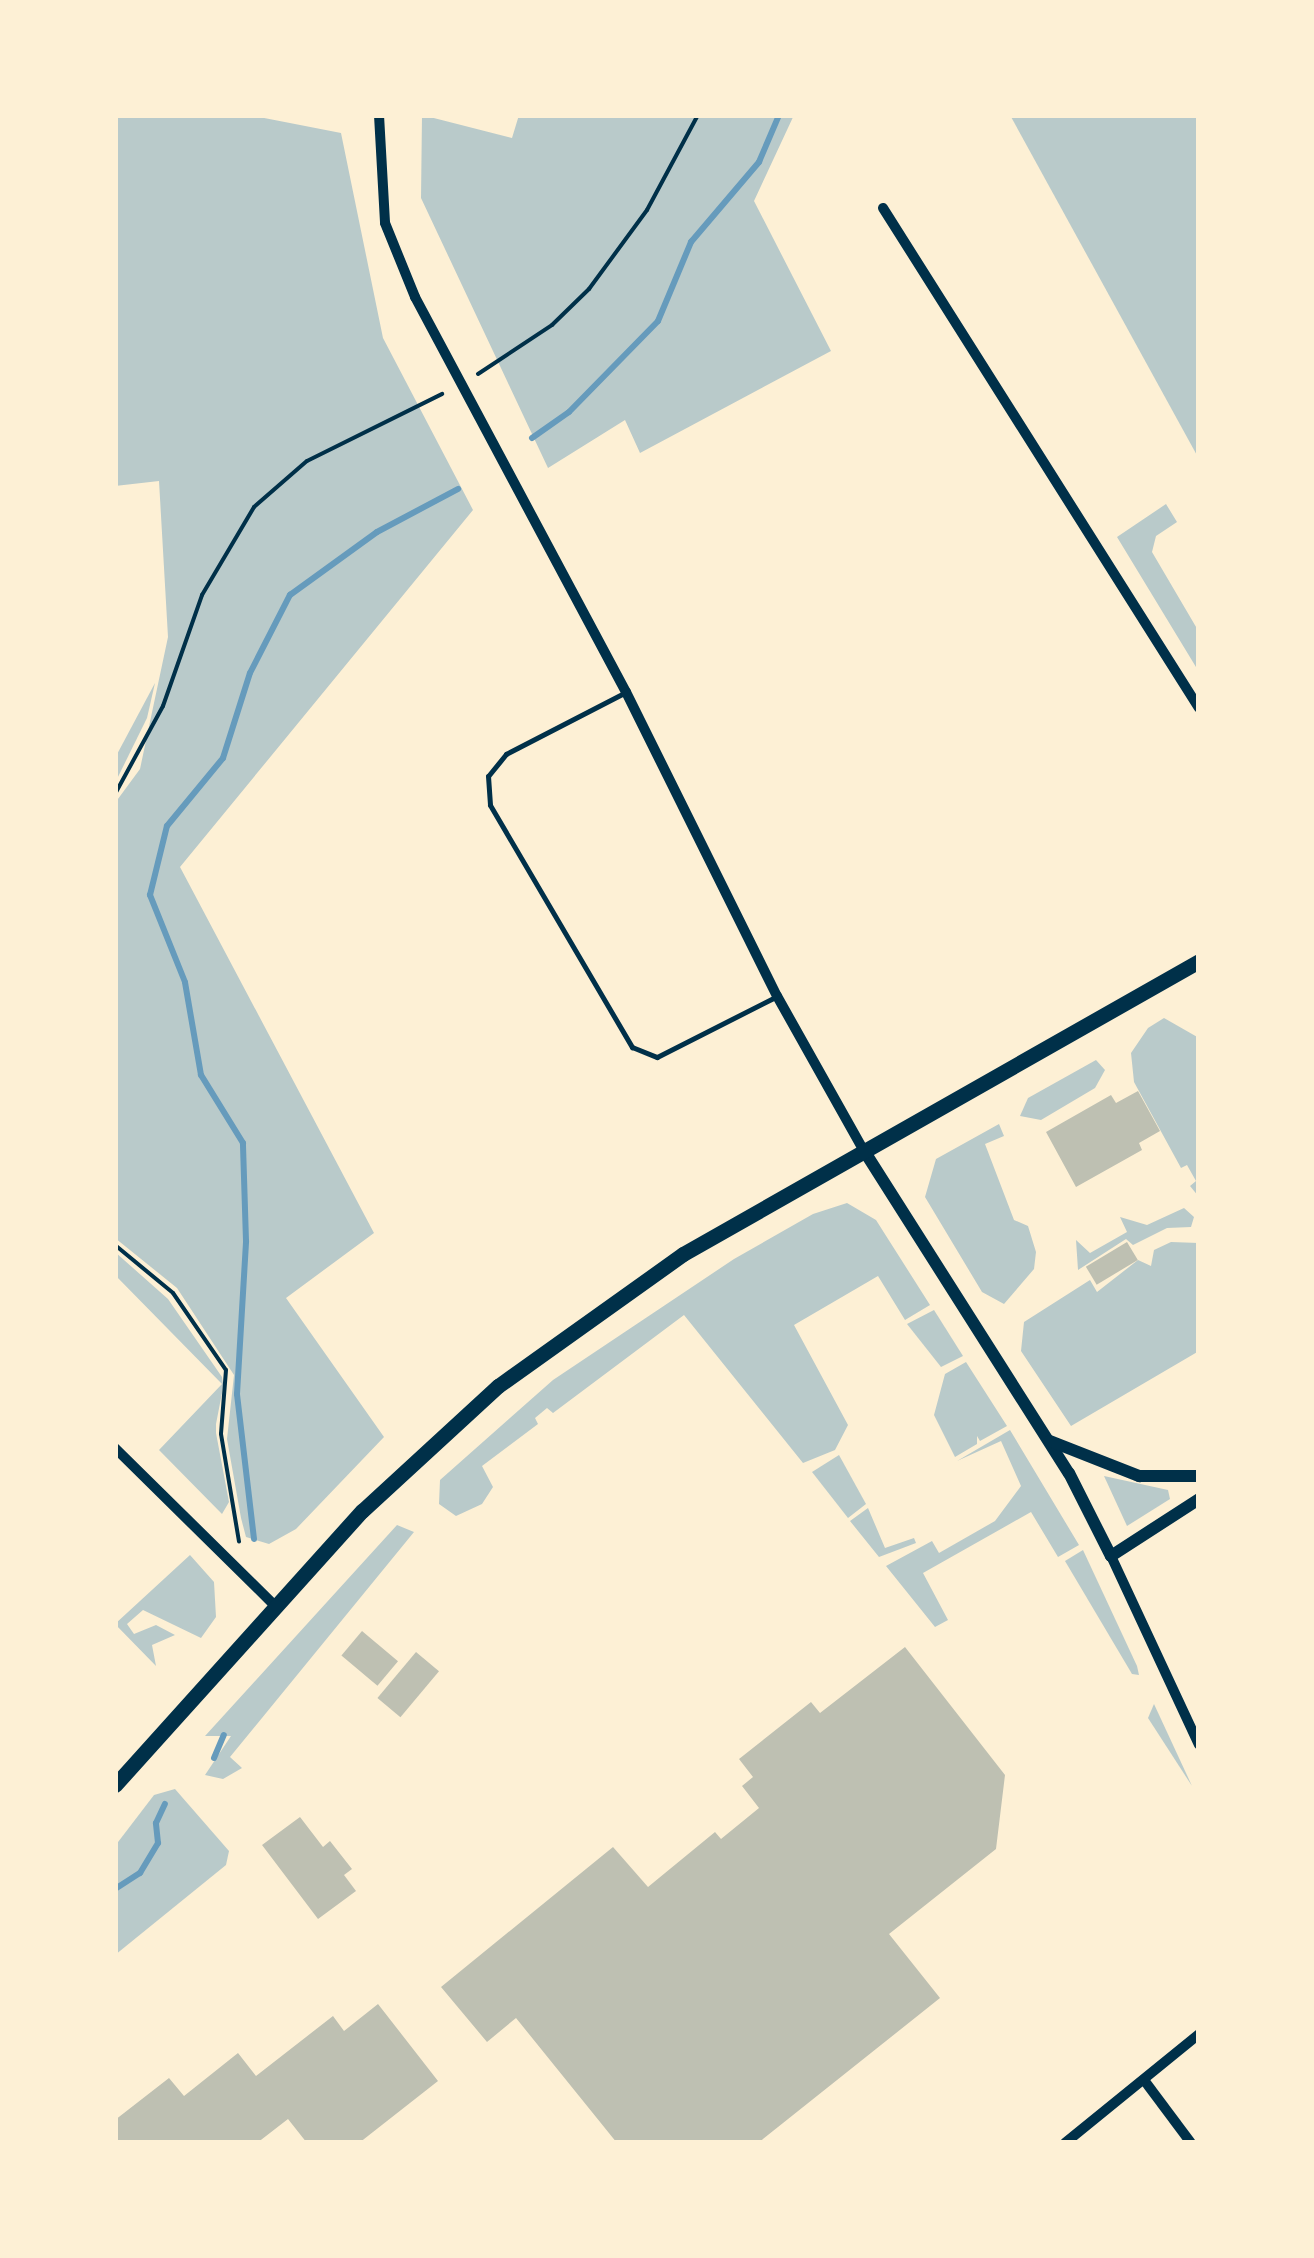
<!DOCTYPE html>
<html>
<head>
<meta charset="utf-8">
<style>
  body { margin:0 }
  #map { position:relative; width:1314px; height:2258px; overflow:hidden; background:#fdf0d5; font-family:Overpass,sans-serif }
  div>[style] { position:absolute }
  .green>* { inset:0; background:#b9caca }
  .stream>* { height:6px; margin:-3px; padding:0 3px; transform-origin:3px; border-radius:3px; background:#669bbc }
  .building>* { inset:0; background:#bec0b2; transform-origin:0 0 }
  .path>* { height:4px; margin:-2px; padding:0 2px; transform-origin:2px; border-radius:2px; background:#003049 }
  .service>* { height:5px; margin:-2.5px; padding:0 2.5px; transform-origin:2.5px; border-radius:2.5px; background:#003049 }
  .minor>* { height:10px; margin:-5px; padding:0 5px; transform-origin:5px; border-radius:5px; background:#003049 }
  .tertiary>* { height:12px; margin:-6px; padding:0 6px; transform-origin:6px; border-radius:6px; background:#003049 }
  .primary>* { height:15px; margin:-7.5px; padding:0 7.5px; transform-origin:7.5px; border-radius:7.5px; background:#003049 }
  span { translate:-50% -50%; white-space:nowrap; text-align:center; line-height:1.15; -webkit-text-stroke:8px #fdf0d5; paint-order:stroke }
  .frame { position:absolute; inset:0; border:118px solid #fdf0d5; pointer-events:none }
</style>
</head>
<body>
<div id="map">
  <div class="green">
    <i style="clip-path:polygon(115px 115px,249px 115px,341px 133px,383px 338px,473px 510px,180px 867px,374px 1233px,286px 1298px,384px 1437px,296px 1529px,269px 1544px,246px 1537px,241px 1518px,227px 1439px,234px 1375px,177px 1288px,115px 1238px,115px 803px,140px 769px,168px 637px,159px 481px,115px 486px)"></i>
    <i style="clip-path:polygon(422px 115px,512px 138px,519px 115px,794px 115px,754px 201px,831px 351px,640px 453px,625px 420px,548px 468px,421px 198px)"></i>
    <i style="clip-path:polygon(1010px 115px,1199px 115px,1199px 459px)"></i>
    <i style="clip-path:polygon(1166px 504px,1177px 522px,1156px 536px,1152px 552px,1199px 632px,1199px 672px,1117px 537px)"></i>
    <i style="clip-path:polygon(155px 683px,147px 718px,115px 783px,115px 758px)"></i>
    <i style="clip-path:polygon(1164px 1018px,1199px 1038px,1199px 1197px,1190px 1186px,1196px 1181px,1187px 1165px,1181px 1168px,1134px 1082px,1131px 1053px,1148px 1028px)"></i>
    <i style="clip-path:polygon(1096px 1060px,1105px 1070px,1095px 1088px,1041px 1120px,1020px 1116px,1028px 1098px)"></i>
    <i style="clip-path:polygon(999px 1124px,1004px 1136px,985px 1144px,1014px 1220px,1028px 1226px,1036px 1252px,1034px 1269px,1004px 1304px,982px 1292px,925px 1197px,936px 1159px)"></i>
    <i style="clip-path:polygon(847px 1203px,876px 1220px,930px 1305px,905px 1320px,878px 1276px,794px 1325px,848px 1425px,835px 1450px,803px 1463px,684px 1315px,553px 1413px,547px 1408px,535px 1418px,538px 1424px,482px 1466px,493px 1487px,482px 1504px,456px 1516px,439px 1504px,440px 1480px,553px 1380px,734px 1259px,813px 1214px)"></i>
    <i style="clip-path:polygon(1184px 1208px,1194px 1217px,1191px 1227px,1167px 1228px,1133px 1245px,1126px 1239px,1078px 1270px,1076px 1240px,1090px 1253px,1127px 1232px,1120px 1217px,1147px 1225px)"></i>
    <i style="clip-path:polygon(1171px 1242px,1199px 1243px,1199px 1351px,1071px 1426px,1021px 1351px,1024px 1322px,1090px 1280px,1097px 1292px,1138px 1260px,1151px 1266px,1154px 1250px)"></i>
    <i style="clip-path:polygon(115px 1252px,168px 1299px,222px 1377px,223px 1384px,222px 1393px,216px 1424px,216px 1433px,229px 1502px,222px 1514px,159px 1450px,222px 1384px,115px 1275px)"></i>
    <i style="clip-path:polygon(934px 1310px,963px 1356px,941px 1367px,907px 1324px)"></i>
    <i style="clip-path:polygon(966px 1362px,1007px 1426px,980px 1441px,977px 1436px,977px 1444px,955px 1457px,934px 1415px,945px 1374px)"></i>
    <i style="clip-path:polygon(1010px 1430px,1079px 1545px,1058px 1557px,1031px 1512px,923px 1573px,948px 1620px,935px 1627px,886px 1566px,932px 1541px,939px 1553px,995px 1521px,1021px 1486px,1001px 1441px,957px 1461px)"></i>
    <i style="clip-path:polygon(839px 1455px,866px 1504px,848px 1518px,812px 1472px)"></i>
    <i style="clip-path:polygon(1104px 1476px,1168px 1490px,1170px 1499px,1127px 1526px)"></i>
    <i style="clip-path:polygon(868px 1508px,885px 1548px,914px 1538px,916px 1543px,879px 1557px,850px 1521px)"></i>
    <i style="clip-path:polygon(397px 1525px,414px 1532px,230px 1757px,242px 1768px,223px 1779px,205px 1775px,231px 1736px,205px 1736px)"></i>
    <i style="clip-path:polygon(1083px 1550px,1137px 1666px,1139px 1675px,1132px 1674px,1065px 1561px)"></i>
    <i style="clip-path:polygon(190px 1555px,214px 1582px,216px 1617px,201px 1638px,143px 1610px,127px 1624px,134px 1634px,156px 1625px,175px 1635px,152px 1645px,156px 1666px,115px 1624px)"></i>
    <i style="clip-path:polygon(1154px 1704px,1192px 1786px,1148px 1718px)"></i>
    <i style="clip-path:polygon(175px 1789px,229px 1851px,226px 1865px,115px 1955px,115px 1846px,154px 1795px)"></i>
  </div>
  <div class="stream">
    <i style="left:532px;top:438px;width:45px;rotate:-35.1deg"></i>
    <i style="left:569px;top:412px;width:127px;rotate:-45.6deg"></i>
    <i style="left:658px;top:321px;width:86px;rotate:-67.3deg"></i>
    <i style="left:691px;top:242px;width:105px;rotate:-49.6deg"></i>
    <i style="left:759px;top:162px;width:51px;rotate:-66.9deg"></i>
    <i style="left:254px;top:1539px;width:146px;rotate:-96.7deg"></i>
    <i style="left:237px;top:1394px;width:153px;rotate:-86.6deg"></i>
    <i style="left:246px;top:1241px;width:98px;rotate:-91.8deg"></i>
    <i style="left:243px;top:1143px;width:80px;rotate:-121.7deg"></i>
    <i style="left:201px;top:1075px;width:94px;rotate:-99.8deg"></i>
    <i style="left:185px;top:982px;width:94px;rotate:-111.9deg"></i>
    <i style="left:150px;top:895px;width:71px;rotate:-76.2deg"></i>
    <i style="left:167px;top:826px;width:88px;rotate:-50.5deg"></i>
    <i style="left:223px;top:758px;width:89px;rotate:-72.4deg"></i>
    <i style="left:250px;top:673px;width:88px;rotate:-62.9deg"></i>
    <i style="left:290px;top:595px;width:107px;rotate:-35.9deg"></i>
    <i style="left:377px;top:532px;width:92px;rotate:-28deg"></i>
    <i style="left:214px;top:1758px;width:25px;rotate:-67deg"></i>
    <i style="left:115px;top:1889px;width:30px;rotate:-33deg"></i>
    <i style="left:140px;top:1873px;width:35px;rotate:-59deg"></i>
    <i style="left:158px;top:1843px;width:20px;rotate:-96deg"></i>
    <i style="left:156px;top:1823px;width:21px;rotate:-65deg"></i>
  </div>
  <div class="building">
    <i style="clip-path:polygon(1138px 1091px,1160px 1131px,1139px 1143px,1142px 1150px,1076px 1187px,1046px 1132px,1111px 1095px,1116px 1103px)"></i>
    <i style="left:1127px;top:1242px;width:21px;height:48px;rotate:59deg"></i>
    <i style="left:362px;top:1631px;width:47px;height:32px;rotate:40deg"></i>
    <i style="clip-path:polygon(905px 1647px,1005px 1775px,996px 1849px,889px 1934px,940px 1998px,758px 2143px,617px 2143px,516px 2018px,487px 2042px,441px 1987px,613px 1847px,648px 1887px,715px 1832px,721px 1839px,759px 1808px,742px 1786px,753px 1777px,739px 1759px,811px 1702px,820px 1713px)"></i>
    <i style="left:416px;top:1652px;width:30px;height:60px;rotate:40deg"></i>
    <i style="clip-path:polygon(300px 1817px,323px 1847px,330px 1841px,352px 1869px,344px 1875px,356px 1891px,318px 1919px,262px 1845px)"></i>
    <i style="clip-path:polygon(378px 2004px,438px 2081px,359px 2143px,307px 2143px,288px 2119px,257px 2143px,115px 2143px,115px 2120px,169px 2078px,184px 2096px,238px 2053px,256px 2076px,333px 2016px,344px 2031px)"></i>
  </div>
  <div class="path">
    <i style="left:478px;top:374px;width:89px;rotate:-33.5deg"></i>
    <i style="left:552px;top:325px;width:52px;rotate:-44.2deg"></i>
    <i style="left:589px;top:289px;width:98px;rotate:-53.7deg"></i>
    <i style="left:647px;top:210px;width:108px;rotate:-61.8deg"></i>
    <i style="left:115px;top:794px;width:100px;rotate:-61.4deg"></i>
    <i style="left:163px;top:706px;width:118px;rotate:-70.6deg"></i>
    <i style="left:202px;top:595px;width:102px;rotate:-59.4deg"></i>
    <i style="left:254px;top:507px;width:70px;rotate:-41deg"></i>
    <i style="left:307px;top:461px;width:151px;rotate:-26.4deg"></i>
    <i style="left:115px;top:1245px;width:75px;rotate:39.6deg"></i>
    <i style="left:173px;top:1293px;width:93px;rotate:55.5deg"></i>
    <i style="left:226px;top:1370px;width:64px;rotate:94.5deg"></i>
    <i style="left:221px;top:1434px;width:109px;rotate:80.5deg"></i>
  </div>
  <div class="service">
    <i style="left:626px;top:692px;width:135px;rotate:152.7deg"></i>
    <i style="left:506px;top:754px;width:28px;rotate:129deg"></i>
    <i style="left:488px;top:776px;width:29px;rotate:86deg"></i>
    <i style="left:490px;top:805px;width:281px;rotate:59.6deg"></i>
    <i style="left:632px;top:1047px;width:27px;rotate:22deg"></i>
    <i style="left:657px;top:1057px;width:135px;rotate:-26.9deg"></i>
  </div>
  <div class="minor">
    <i style="left:379px;top:115px;width:108px;rotate:86.8deg"></i>
    <i style="left:385px;top:223px;width:80px;rotate:67.9deg"></i>
    <i style="left:415px;top:297px;width:448px;rotate:61.9deg"></i>
    <i style="left:626px;top:692px;width:339px;rotate:63.6deg"></i>
    <i style="left:777px;top:996px;width:176px;rotate:60.7deg"></i>
    <i style="left:883px;top:208px;width:591px;rotate:57.71deg"></i>
    <i style="left:115px;top:1448px;width:223px;rotate:44.6deg"></i>
    <i style="left:1111px;top:1556px;width:208px;rotate:65deg"></i>
    <i style="left:1144px;top:2080px;width:79px;rotate:53.3deg"></i>
    <i style="left:1065px;top:2143px;width:173px;rotate:-39.1deg"></i>
  </div>
  <div class="tertiary">
    <i style="left:863px;top:1149px;width:384px;rotate:57.6deg"></i>
    <i style="left:1069px;top:1473px;width:93px;rotate:63.2deg"></i>
    <i style="left:1111px;top:1556px;width:105px;rotate:-32.9deg"></i>
    <i style="left:1050px;top:1441px;width:96px;rotate:21.5deg"></i>
    <i style="left:1139px;top:1476px;width:60px"></i>
  </div>
  <div class="primary">
    <i style="left:115px;top:1785px;width:369px;rotate:-48deg"></i>
    <i style="left:362px;top:1511px;width:185px;rotate:-42.6deg"></i>
    <i style="left:498px;top:1386px;width:227px;rotate:-35.5deg"></i>
    <i style="left:683px;top:1254px;width:593px;rotate:-29.59deg"></i>
  </div>
  <div class="frame"></div>
</div>
</body>
</html>
